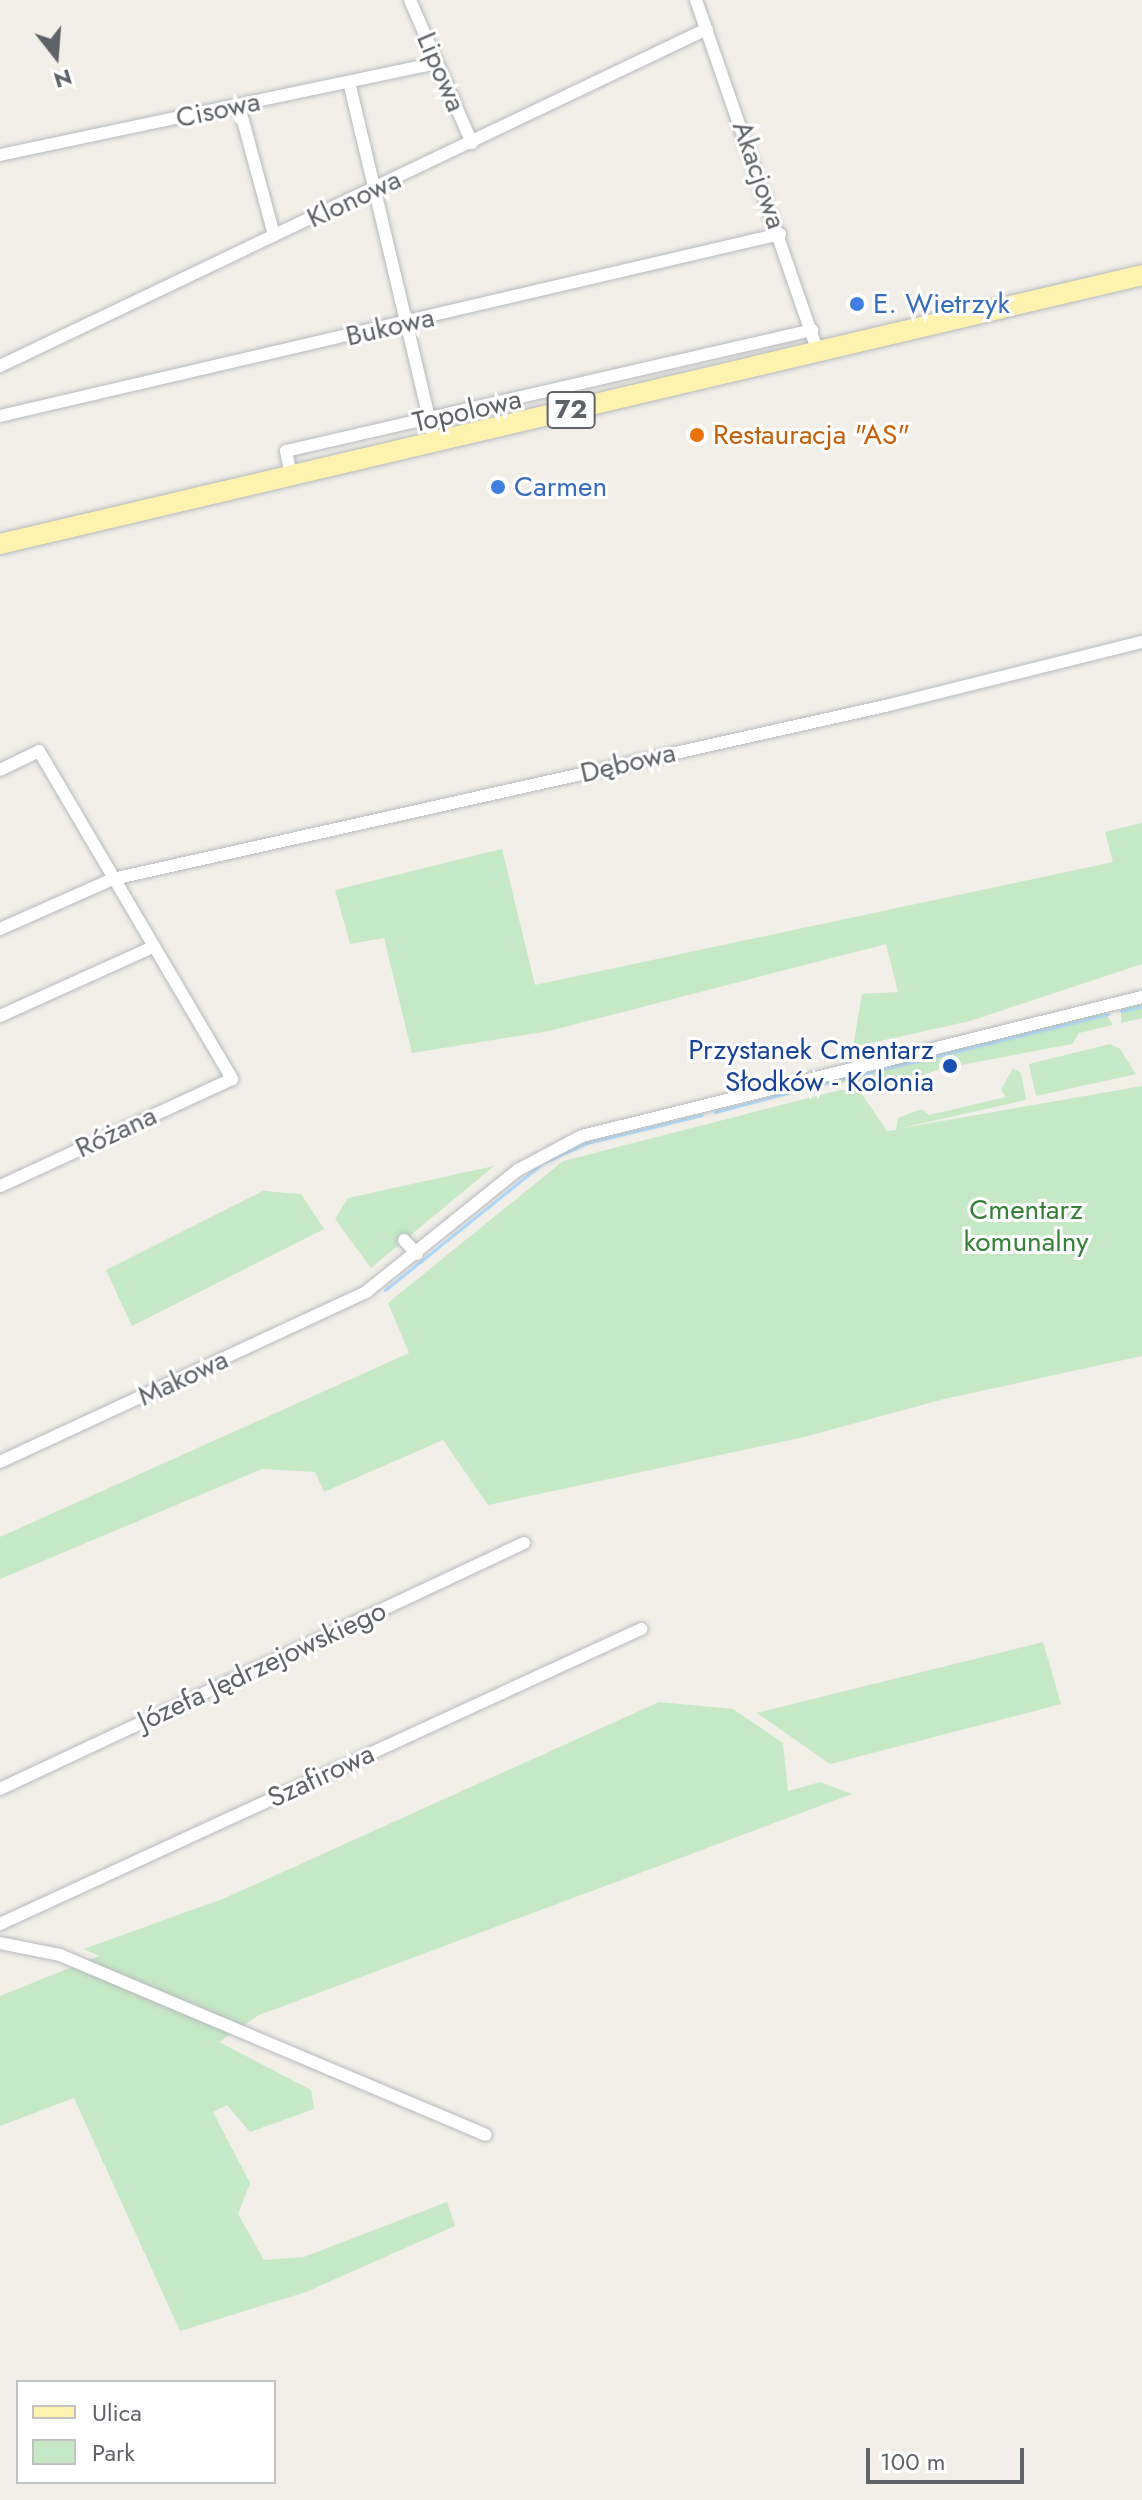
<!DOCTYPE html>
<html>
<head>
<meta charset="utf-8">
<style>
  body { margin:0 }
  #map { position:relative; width:1142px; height:2500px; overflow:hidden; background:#f1efe8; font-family:Jost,sans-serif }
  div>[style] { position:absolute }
  .green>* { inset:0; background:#c5e8c5 }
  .stream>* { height:3px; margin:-1.5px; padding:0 1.5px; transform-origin:1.5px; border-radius:1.5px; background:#aadaff }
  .roads { filter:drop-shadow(0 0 2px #b5b8bc) drop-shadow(0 0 2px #b5b8bc) }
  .minor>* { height:12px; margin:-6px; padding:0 6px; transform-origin:6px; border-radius:6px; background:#fff }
  .primary>* { height:20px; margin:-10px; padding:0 10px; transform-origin:10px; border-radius:10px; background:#fff2af }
  .dots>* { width:22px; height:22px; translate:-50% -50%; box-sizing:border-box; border:4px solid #fff; border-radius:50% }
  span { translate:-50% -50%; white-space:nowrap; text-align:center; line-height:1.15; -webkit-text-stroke:6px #fff; paint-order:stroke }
  .shield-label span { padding:2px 6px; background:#fff; border:2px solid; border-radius:6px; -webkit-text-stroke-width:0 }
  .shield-label { font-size:26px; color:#5f6368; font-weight:700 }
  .street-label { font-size:28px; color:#5f6368 }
  .shop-label { font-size:28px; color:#366cbe }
  .left { translate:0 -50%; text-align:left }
  .food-label { font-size:28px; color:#c56008 }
  .transit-label { font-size:28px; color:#164399 }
  .right { translate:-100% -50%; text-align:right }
  .park-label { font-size:28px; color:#348238 }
  .legend { position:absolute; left:16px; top:2380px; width:260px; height:104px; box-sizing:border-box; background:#fff; border:2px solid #bfc1c3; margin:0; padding:10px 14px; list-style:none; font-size:24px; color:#5f6368 }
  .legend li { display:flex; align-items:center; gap:16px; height:40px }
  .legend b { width:40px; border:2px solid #bfc1c3 }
  .north { position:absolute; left:16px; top:16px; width:80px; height:80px; -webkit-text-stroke:6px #fff; paint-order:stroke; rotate:163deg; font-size:22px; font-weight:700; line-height:32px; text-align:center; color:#5f6368 }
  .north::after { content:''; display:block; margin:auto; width:28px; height:36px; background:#5f6368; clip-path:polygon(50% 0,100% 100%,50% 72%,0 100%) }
  .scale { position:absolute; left:866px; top:2448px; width:158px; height:36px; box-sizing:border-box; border:4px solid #5f6368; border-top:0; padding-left:10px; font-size:24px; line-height:28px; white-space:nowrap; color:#5f6368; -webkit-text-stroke:6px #fff; paint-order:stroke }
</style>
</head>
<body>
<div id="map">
  <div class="green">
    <i style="clip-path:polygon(1142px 823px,1142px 964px,970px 1021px,853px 1047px,862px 994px,898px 992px,886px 944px,549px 1031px,412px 1053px,384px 938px,350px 944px,335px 890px,502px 849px,535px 985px,1113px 862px,1105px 832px)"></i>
    <i style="clip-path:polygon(1142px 1003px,1142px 1018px,1121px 1023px,1121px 1008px)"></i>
    <i style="clip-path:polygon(1105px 1012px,1113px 1025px,1079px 1033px,1072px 1044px,956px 1066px,954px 1061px,945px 1063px,944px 1068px,879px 1089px,856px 1081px,838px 1083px,840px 1077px)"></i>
    <i style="clip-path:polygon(1110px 1044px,1120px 1049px,1136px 1074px,1036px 1096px,1029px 1064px)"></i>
    <i style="clip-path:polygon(1013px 1068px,1021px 1073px,1026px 1100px,897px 1129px,1142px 1086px,1142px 1356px,944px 1399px,804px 1437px,488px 1505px,443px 1440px,324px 1492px,315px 1472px,262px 1469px,0 1579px,0 1537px,409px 1353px,388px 1303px,563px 1161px,840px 1090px,859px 1090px,887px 1131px,896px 1130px,898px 1118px,922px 1109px,929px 1115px,1006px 1097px,1001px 1090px)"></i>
    <i style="clip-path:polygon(494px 1166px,371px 1268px,335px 1219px,348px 1198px)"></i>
    <i style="clip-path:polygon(263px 1191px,301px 1194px,324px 1229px,132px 1326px,106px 1270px)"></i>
    <i style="clip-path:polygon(1043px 1642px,1061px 1704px,830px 1764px,757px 1713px)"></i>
    <i style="clip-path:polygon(659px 1702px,733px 1709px,783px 1743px,788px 1791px,820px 1782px,852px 1794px,259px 2015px,219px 2042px,311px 2090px,314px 2109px,250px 2132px,227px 2105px,213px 2112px,250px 2183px,238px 2214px,264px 2260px,304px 2257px,447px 2202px,455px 2226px,306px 2292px,180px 2331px,74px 2098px,0 2126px,0 1996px,99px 1956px,84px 1949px,225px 1898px)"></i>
  </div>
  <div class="stream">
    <i style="left:1121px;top:1011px;width:22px;rotate:-13deg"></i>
    <i style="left:842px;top:1079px;width:274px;rotate:-13.7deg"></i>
    <i style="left:715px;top:1112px;width:118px;rotate:-14.7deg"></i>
    <i style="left:545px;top:1162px;width:46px;rotate:-24.3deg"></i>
    <i style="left:587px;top:1143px;width:118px;rotate:-13.7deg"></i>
    <i style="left:385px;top:1290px;width:198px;rotate:-38.8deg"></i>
  </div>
  <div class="roads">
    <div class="minor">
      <i style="left:410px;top:0;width:156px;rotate:66.6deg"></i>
      <i style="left:696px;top:0;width:373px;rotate:70.9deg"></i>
      <i style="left:349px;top:82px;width:370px;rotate:76.6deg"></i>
      <i style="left:239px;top:106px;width:134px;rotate:74.8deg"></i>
      <i style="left:0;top:155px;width:446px;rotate:-11.9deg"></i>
      <i style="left:0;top:366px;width:783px;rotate:-25.49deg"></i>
      <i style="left:0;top:416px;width:801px;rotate:-13.13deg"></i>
      <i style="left:291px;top:476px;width:25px;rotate:-101deg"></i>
      <i style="left:286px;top:451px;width:540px;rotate:-12.95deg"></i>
      <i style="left:0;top:770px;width:43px;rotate:-26deg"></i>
      <i style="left:39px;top:751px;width:381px;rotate:59.5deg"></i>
      <i style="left:232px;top:1079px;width:255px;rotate:155.2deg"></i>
      <i style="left:0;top:929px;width:124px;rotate:-23.9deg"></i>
      <i style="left:113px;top:879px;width:791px;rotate:-12.63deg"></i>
      <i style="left:885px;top:706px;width:265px;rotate:-14deg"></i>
      <i style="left:0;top:1016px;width:168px;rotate:-24.3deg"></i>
      <i style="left:404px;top:1240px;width:19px;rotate:47deg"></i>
      <i style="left:0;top:1462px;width:404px;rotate:-24.9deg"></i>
      <i style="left:366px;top:1292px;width:195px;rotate:-38.8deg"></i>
      <i style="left:518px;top:1170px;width:72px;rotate:-28deg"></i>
      <i style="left:582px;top:1136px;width:577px;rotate:-13.94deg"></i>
      <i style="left:0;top:1789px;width:579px;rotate:-25.15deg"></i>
      <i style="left:0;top:1924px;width:706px;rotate:-24.71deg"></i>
      <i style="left:0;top:1943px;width:61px;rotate:11.3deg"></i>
      <i style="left:60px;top:1955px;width:462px;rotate:22.9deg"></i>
    </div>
    <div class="primary">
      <i style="left:0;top:544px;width:1173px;rotate:-13.25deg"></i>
    </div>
  </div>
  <div class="dots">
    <i style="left:857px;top:304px;background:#3f7fe0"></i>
    <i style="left:697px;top:435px;background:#e8710a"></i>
    <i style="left:498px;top:487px;background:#3f7fe0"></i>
    <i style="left:950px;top:1066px;background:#1a4fb4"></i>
  </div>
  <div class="shield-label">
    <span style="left:571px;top:410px">72</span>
  </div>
  <div class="street-label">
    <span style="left:441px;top:72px;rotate:67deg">Lipowa</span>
    <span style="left:218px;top:110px;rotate:-12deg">Cisowa</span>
    <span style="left:759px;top:175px;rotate:71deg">Akacjowa</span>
    <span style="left:354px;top:199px;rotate:-25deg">Klonowa</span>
    <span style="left:390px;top:327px;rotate:-13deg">Bukowa</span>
    <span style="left:467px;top:411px;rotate:-13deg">Topolowa</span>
    <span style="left:628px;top:763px;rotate:-13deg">Dębowa</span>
    <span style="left:116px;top:1132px;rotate:-25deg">Różana</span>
    <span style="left:183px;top:1378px;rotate:-25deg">Makowa</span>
    <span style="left:262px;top:1666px;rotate:-25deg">Józefa Jędrzejowskiego</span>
    <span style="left:321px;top:1776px;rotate:-25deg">Szafirowa</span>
  </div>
  <div class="shop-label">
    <span class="left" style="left:873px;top:304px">E. Wietrzyk</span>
    <span class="left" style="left:514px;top:487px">Carmen</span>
  </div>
  <div class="food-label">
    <span class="left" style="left:713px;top:435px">Restauracja "AS"</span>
  </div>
  <div class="transit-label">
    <span class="right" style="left:934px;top:1066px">Przystanek Cmentarz<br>Słodków - Kolonia</span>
  </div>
  <div class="park-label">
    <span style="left:1026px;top:1226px">Cmentarz<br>komunalny</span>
  </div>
  <ul class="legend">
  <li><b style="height:10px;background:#fff2af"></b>Ulica</li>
  <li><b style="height:22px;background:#c5e8c5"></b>Park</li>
  </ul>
  <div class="north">N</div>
  <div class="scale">100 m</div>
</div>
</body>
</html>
